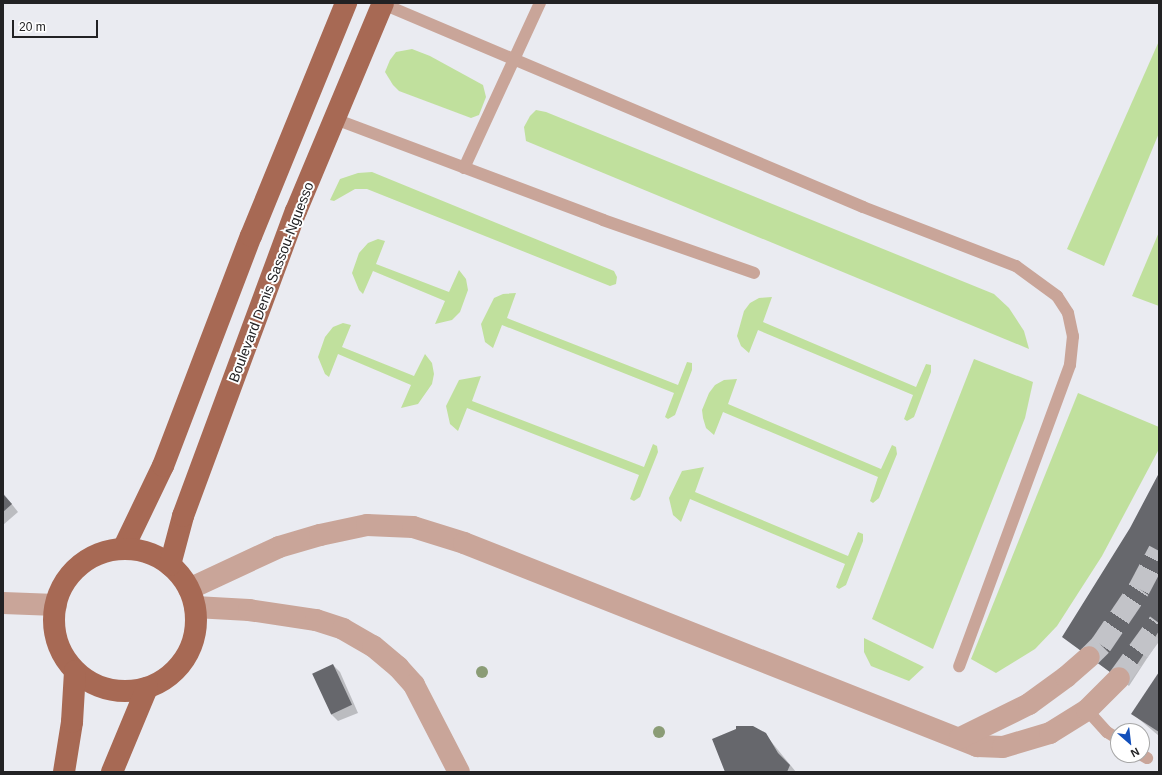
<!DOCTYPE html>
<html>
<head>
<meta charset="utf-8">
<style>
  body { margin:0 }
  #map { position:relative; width:1162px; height:775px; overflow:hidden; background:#eaebf1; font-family:Arial,sans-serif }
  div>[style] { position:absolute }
  .green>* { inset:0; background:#c0e09d }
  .shadow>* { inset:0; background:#0003 }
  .building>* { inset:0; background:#66676c; transform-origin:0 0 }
  .minor-tunnel>* { height:22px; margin-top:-11px; transform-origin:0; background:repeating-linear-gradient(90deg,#c2c3c8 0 22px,transparent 0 33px) }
  .service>* { height:12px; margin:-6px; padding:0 6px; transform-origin:6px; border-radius:6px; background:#c9a599 }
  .minor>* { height:22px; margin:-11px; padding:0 11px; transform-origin:11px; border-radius:11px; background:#c9a599 }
  .primary>* { height:22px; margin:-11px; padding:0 11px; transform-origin:11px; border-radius:11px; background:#a76954 }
  .primary>.ring { margin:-11px; padding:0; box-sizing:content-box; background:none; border:22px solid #a76954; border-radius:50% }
  .trees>* { width:12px; height:12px; margin:-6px; border-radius:50%; background:#8b9c76 }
  span { translate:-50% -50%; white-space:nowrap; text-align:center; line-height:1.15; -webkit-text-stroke:4px #fff; paint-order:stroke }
  .street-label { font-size:14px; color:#222224 }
  .frame { position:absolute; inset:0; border:4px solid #222224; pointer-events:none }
  .north { position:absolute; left:1110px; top:723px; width:40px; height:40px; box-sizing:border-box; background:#fff; border:1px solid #a7a7a7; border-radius:50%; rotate:152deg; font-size:11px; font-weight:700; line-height:16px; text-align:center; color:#222224 }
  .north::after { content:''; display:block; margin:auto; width:14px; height:18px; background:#124fbb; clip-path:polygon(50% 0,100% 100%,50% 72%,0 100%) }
  .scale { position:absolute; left:12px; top:20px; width:86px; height:18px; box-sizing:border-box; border:2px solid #222224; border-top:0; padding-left:5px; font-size:12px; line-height:14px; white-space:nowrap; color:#222224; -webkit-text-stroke:3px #fff; paint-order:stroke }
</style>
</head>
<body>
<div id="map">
  <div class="green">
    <i style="clip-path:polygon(1159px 41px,1159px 133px,1104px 266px,1067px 249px)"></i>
    <i style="clip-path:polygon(412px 49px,430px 56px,483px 85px,486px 97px,479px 115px,471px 118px,399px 91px,393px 85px,385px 72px,390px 60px,396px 52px)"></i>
    <i style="clip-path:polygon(536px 110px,546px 112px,994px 294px,1009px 308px,1024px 331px,1029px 349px,526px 141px,524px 127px,530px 116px)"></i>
    <i style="clip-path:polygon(372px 172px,614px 271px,617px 277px,616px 284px,610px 286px,367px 189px,355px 189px,334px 201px,330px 200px,340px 179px,358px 173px)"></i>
    <i style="clip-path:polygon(1159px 232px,1159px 306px,1132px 296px)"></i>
    <i style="clip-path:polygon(378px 239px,385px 241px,376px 264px,449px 292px,459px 270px,466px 279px,468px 290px,460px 312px,452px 320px,435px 324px,445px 301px,373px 271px,363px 294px,359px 290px,352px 273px,359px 253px,368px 243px)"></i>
    <i style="clip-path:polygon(516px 293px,507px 318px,678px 385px,687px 362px,692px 363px,692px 370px,675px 415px,668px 419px,665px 417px,674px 393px,502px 325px,493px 348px,485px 342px,481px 324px,494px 298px,503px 294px)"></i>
    <i style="clip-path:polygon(772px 297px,763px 322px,916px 387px,926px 364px,931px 365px,931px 372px,914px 417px,907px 421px,904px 419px,913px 395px,758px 330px,749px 353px,741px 346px,737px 336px,744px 311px,750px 303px,759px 298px)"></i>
    <i style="clip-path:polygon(343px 323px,351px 325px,342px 347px,414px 376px,425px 354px,432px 363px,434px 374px,432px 384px,418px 404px,401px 408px,411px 385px,338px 354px,329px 377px,325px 374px,318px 357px,325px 337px,333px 327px)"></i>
    <i style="clip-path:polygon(974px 359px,1033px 382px,1025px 418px,933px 649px,872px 619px)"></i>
    <i style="clip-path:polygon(481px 376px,472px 401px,644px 467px,653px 444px,657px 446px,658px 452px,640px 497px,634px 501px,630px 499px,639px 475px,467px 408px,458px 431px,450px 424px,446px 406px,459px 380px)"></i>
    <i style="clip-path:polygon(737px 379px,728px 404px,881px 469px,892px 445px,896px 447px,897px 454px,879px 498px,873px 503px,870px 501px,878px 477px,723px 412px,714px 435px,706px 428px,703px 418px,702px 410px,709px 393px,715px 385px,724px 380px)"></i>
    <i style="clip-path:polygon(1078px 393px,1159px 427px,1159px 449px,1102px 556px,1057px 626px,1035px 649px,996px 673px,971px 659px)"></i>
    <i style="clip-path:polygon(704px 467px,695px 492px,848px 556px,858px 532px,863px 534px,863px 541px,846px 585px,839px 589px,836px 587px,845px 564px,690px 499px,681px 522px,673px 515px,669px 498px,682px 471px)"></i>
    <i style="clip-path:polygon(864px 638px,924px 667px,909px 681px,871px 666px,864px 652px)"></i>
  </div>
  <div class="shadow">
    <i style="clip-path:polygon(1159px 476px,1159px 640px,1129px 686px,1063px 637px,1131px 528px)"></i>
    <i style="clip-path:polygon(3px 493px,18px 512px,3px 525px)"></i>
    <i style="clip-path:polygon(333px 665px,340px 672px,358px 713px,338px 721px,331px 714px)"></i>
    <i style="clip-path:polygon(1159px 674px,1159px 736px,1133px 714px)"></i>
    <i style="clip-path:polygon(765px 734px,796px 772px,726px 772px)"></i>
  </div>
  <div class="building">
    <i style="clip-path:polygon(1159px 473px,1159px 631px,1125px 683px,1062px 637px,1130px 528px)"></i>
    <i style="clip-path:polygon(3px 494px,12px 504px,3px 512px)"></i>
    <i style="left:333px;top:664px;width:45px;height:23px;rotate:65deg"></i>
    <i style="clip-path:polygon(1159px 672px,1159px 732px,1131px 714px)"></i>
    <i style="clip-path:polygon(736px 726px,753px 726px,766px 733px,778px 753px,790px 765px,787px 772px,725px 772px,712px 739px,736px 729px)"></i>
  </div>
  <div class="minor-tunnel">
    <i style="left:1089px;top:657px;width:17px;rotate:-45deg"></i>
    <i style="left:1101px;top:645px;width:68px;rotate:-55.8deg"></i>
    <i style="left:1139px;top:589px;width:43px;rotate:-62.2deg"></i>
    <i style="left:1119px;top:678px;width:68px;rotate:-54deg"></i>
  </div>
  <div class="service">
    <i style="left:383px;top:4px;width:521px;rotate:22.92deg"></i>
    <i style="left:863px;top:207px;width:164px;rotate:21.1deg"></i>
    <i style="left:1016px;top:266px;width:51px;rotate:36.2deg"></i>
    <i style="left:1057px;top:296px;width:20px;rotate:57deg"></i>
    <i style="left:1068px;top:313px;width:24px;rotate:78deg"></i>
    <i style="left:1073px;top:336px;width:29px;rotate:96deg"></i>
    <i style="left:1070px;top:365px;width:321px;rotate:110.2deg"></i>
    <i style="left:335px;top:119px;width:286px;rotate:20.6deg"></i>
    <i style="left:603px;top:220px;width:160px;rotate:19.3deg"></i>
    <i style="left:464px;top:168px;width:182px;rotate:-65.3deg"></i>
    <i style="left:1087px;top:710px;width:30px;rotate:48deg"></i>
    <i style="left:1107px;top:732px;width:13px;rotate:32deg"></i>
    <i style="left:1142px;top:755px;width:6px;rotate:31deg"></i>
  </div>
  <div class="minor">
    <i style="left:189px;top:589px;width:99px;rotate:-25deg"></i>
    <i style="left:279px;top:547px;width:43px;rotate:-16.3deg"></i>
    <i style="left:320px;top:535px;width:48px;rotate:-12deg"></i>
    <i style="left:367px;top:525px;width:46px;rotate:2.5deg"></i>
    <i style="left:413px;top:527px;width:53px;rotate:17.4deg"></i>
    <i style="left:464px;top:543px;width:552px;rotate:21.59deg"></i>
    <i style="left:977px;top:746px;width:26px;rotate:2deg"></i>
    <i style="left:1003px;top:747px;width:49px;rotate:-16.6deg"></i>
    <i style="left:1050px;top:733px;width:44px;rotate:-31.9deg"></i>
    <i style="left:1087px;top:710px;width:45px;rotate:-45deg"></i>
    <i style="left:3px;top:603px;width:53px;rotate:2.2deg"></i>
    <i style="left:195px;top:607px;width:54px;rotate:3.2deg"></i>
    <i style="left:249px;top:610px;width:68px;rotate:8.5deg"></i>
    <i style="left:316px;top:620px;width:28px;rotate:18deg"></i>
    <i style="left:343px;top:629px;width:34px;rotate:30deg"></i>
    <i style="left:373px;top:646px;width:33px;rotate:40deg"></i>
    <i style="left:398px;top:667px;width:24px;rotate:48deg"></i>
    <i style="left:414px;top:685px;width:98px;rotate:62.7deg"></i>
    <i style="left:960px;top:738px;width:77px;rotate:-26.2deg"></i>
    <i style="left:1029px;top:704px;width:46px;rotate:-36.1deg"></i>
    <i style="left:1066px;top:677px;width:30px;rotate:-41deg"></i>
  </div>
  <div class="primary">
    <i style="left:123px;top:549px;width:92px;rotate:-64.3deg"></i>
    <i style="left:163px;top:466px;width:246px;rotate:-69.1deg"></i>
    <i style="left:251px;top:236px;width:252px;rotate:-67.8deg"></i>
    <i class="ring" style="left:54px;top:549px;width:120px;height:120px"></i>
    <i style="left:170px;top:565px;width:51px;rotate:-75.1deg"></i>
    <i style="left:183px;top:516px;width:325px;rotate:-69.7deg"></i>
    <i style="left:296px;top:211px;width:225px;rotate:-67.3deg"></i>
    <i style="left:64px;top:772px;width:51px;rotate:-80.9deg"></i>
    <i style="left:72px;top:722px;width:51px;rotate:-86.6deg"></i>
    <i style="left:112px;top:772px;width:91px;rotate:-67.4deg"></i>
  </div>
  <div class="trees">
    <i style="left:482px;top:672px"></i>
    <i style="left:659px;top:732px"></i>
  </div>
  <div class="street-label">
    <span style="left:271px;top:282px;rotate:-69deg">Boulevard Denis Sassou-Nguesso</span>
  </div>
  <div class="frame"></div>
  <div class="north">N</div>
  <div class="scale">20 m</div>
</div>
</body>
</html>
